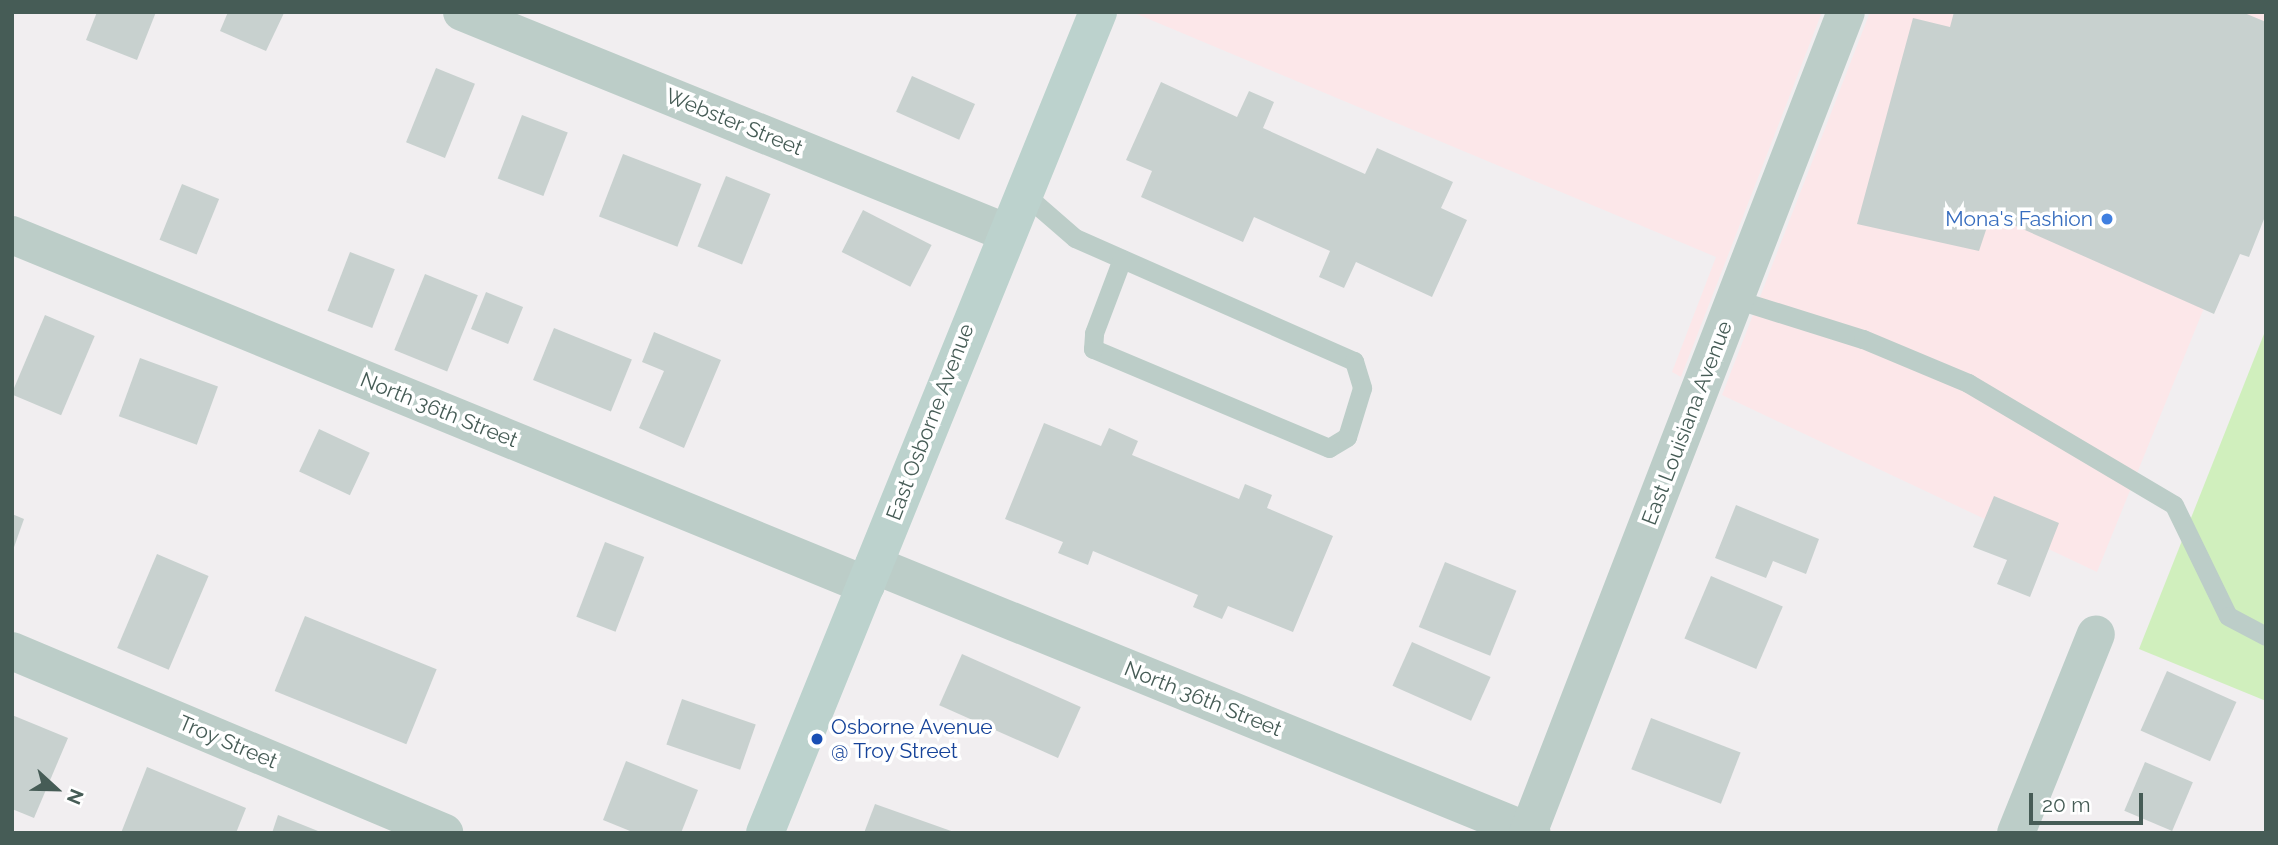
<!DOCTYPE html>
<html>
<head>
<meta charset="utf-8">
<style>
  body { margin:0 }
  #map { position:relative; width:2278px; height:845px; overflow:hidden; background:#f1eef0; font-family:Raleway,sans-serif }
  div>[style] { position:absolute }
  .commercial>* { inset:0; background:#fce7e9 }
  .green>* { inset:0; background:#d0efbd }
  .building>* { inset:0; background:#c8d1cf; transform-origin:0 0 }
  .lane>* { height:19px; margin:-9.5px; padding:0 9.5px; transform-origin:9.5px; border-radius:9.5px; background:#bccdc8 }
  .street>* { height:38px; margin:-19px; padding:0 19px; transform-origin:19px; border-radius:19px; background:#bccdc8 }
  .secondary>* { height:38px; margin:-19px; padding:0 19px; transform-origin:19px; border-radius:19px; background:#bcd2cd }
  .dots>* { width:19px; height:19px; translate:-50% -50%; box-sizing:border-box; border:4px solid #fff; border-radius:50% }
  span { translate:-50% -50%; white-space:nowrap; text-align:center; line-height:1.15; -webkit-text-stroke:7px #fff; paint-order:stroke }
  .street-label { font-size:21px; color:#465c56 }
  .shop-label { font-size:21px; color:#366cbe }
  .right { translate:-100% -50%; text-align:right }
  .transit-label { font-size:21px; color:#164399 }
  .left { translate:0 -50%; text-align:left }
  .frame { position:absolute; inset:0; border:14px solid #465c56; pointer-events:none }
  .north { position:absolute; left:21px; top:754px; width:70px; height:70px; -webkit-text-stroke:5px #fff; paint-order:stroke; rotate:112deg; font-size:19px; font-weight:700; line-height:28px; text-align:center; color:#465c56 }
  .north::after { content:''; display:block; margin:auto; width:24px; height:32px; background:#465c56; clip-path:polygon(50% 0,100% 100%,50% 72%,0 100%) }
  .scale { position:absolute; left:2029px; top:793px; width:114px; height:32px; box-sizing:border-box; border:4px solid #465c56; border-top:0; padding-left:9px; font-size:21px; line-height:24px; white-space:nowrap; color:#465c56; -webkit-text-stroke:5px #fff; paint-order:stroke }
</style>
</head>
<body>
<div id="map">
  <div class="commercial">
    <i style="clip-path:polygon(1132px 12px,1822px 12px,1681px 377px,1672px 372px,1716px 257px)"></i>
    <i style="clip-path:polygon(1870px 12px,2266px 12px,2266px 155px,2097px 572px,1722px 395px)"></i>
  </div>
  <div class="green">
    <i style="clip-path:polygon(2266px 329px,2266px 701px,2139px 649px)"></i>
  </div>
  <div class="building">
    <i style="clip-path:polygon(97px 12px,156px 12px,137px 60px,86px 40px)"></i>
    <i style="clip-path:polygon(228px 12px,282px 12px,284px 13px,266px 51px,220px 31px)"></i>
    <i style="clip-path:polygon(1954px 12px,2242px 12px,2266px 22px,2266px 214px,2249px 257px,2240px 254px,2214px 314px,1991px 215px,1979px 251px,1857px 224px,1913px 18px,1950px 27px)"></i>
    <i style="left:436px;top:68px;width:42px;height:80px;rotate:22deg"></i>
    <i style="left:912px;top:76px;width:69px;height:39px;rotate:24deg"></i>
    <i style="clip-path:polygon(1161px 82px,1237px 117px,1249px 91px,1274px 102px,1263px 128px,1365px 174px,1377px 148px,1453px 182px,1441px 208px,1467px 220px,1432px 297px,1356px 262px,1344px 288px,1319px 277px,1330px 251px,1254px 217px,1243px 242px,1141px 197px,1152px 171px,1126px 160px)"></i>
    <i style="left:522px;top:115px;width:49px;height:68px;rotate:21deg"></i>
    <i style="left:623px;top:154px;width:84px;height:67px;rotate:21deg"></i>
    <i style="left:726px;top:176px;width:48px;height:76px;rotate:22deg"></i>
    <i style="left:182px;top:184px;width:40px;height:60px;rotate:22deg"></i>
    <i style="left:863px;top:210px;width:77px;height:47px;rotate:27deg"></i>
    <i style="left:350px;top:252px;width:48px;height:63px;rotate:21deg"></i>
    <i style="left:425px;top:274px;width:57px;height:82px;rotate:22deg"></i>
    <i style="left:486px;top:292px;width:40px;height:40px;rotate:22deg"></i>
    <i style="left:45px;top:315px;width:54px;height:86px;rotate:23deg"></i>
    <i style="left:554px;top:328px;width:84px;height:56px;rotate:22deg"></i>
    <i style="clip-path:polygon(654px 332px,721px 360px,684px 448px,639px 428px,664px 371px,642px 362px)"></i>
    <i style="left:140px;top:358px;width:83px;height:62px;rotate:20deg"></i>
    <i style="clip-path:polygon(1044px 423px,1101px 446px,1109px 428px,1138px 441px,1132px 455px,1239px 499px,1245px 484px,1272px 495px,1267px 508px,1333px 536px,1293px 632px,1228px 606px,1222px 619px,1193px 607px,1198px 595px,1093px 551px,1088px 565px,1058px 553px,1063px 542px,1005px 519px)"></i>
    <i style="left:319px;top:429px;width:56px;height:47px;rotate:25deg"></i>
    <i style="clip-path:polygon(1994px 496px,2059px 523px,2030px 597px,1997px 584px,2007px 560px,1973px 547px)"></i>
    <i style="clip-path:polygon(1736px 505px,1819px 539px,1806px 574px,1773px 561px,1766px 578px,1715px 558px)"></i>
    <i style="clip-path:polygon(12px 514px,24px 519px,13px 550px,12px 550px)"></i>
    <i style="left:605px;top:542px;width:42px;height:80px;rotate:21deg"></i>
    <i style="left:157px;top:554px;width:56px;height:102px;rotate:23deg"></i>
    <i style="left:1445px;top:562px;width:77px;height:70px;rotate:22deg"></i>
    <i style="left:1711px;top:576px;width:78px;height:68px;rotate:23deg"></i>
    <i style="left:305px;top:616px;width:142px;height:81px;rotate:22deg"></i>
    <i style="left:1412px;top:642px;width:86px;height:48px;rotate:24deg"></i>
    <i style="left:962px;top:654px;width:130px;height:56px;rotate:24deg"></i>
    <i style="left:2167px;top:671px;width:76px;height:65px;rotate:24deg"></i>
    <i style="left:682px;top:699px;width:78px;height:48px;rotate:19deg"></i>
    <i style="clip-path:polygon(12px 715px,68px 738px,34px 818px,12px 809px)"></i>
    <i style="left:1651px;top:718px;width:96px;height:55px;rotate:21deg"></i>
    <i style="clip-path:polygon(626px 761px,698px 790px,681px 833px,635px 833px,603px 820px)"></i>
    <i style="left:2145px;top:762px;width:52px;height:53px;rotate:23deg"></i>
    <i style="clip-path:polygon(147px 767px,246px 808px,236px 833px,121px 833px)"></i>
    <i style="clip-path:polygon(875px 804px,954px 832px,954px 833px,864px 833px)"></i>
    <i style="clip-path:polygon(278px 815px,323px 833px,272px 833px)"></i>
  </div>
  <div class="lane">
    <i style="left:1022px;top:192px;width:70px;rotate:41deg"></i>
    <i style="left:1075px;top:238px;width:305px;rotate:23.8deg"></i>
    <i style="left:1354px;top:361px;width:28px;rotate:73deg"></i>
    <i style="left:1362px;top:388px;width:51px;rotate:107deg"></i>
    <i style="left:1347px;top:437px;width:21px;rotate:149deg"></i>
    <i style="left:1329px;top:448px;width:256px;rotate:-157.2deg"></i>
    <i style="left:1093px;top:349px;width:16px;rotate:-86deg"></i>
    <i style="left:1094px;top:333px;width:79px;rotate:-69.3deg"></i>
    <i style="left:1735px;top:299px;width:134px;rotate:17.4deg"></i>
    <i style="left:1863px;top:339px;width:114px;rotate:22.7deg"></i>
    <i style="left:1968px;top:383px;width:239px;rotate:30.6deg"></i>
    <i style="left:2174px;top:505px;width:123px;rotate:64.1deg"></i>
    <i style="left:2228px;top:616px;width:43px;rotate:27.8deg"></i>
  </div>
  <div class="street">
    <i style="left:462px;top:12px;width:586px;rotate:22.06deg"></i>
    <i style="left:12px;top:235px;width:923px;rotate:22.29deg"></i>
    <i style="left:874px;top:565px;width:710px;rotate:22.16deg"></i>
    <i style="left:12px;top:651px;width:469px;rotate:22.8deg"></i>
    <i style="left:1528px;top:833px;width:880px;rotate:-68.83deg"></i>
    <i style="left:2016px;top:833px;width:214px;rotate:-68.1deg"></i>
  </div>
  <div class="secondary">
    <i style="left:765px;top:833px;width:886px;rotate:-67.92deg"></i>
  </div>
  <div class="dots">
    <i style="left:2107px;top:219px;background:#3f7fe0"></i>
    <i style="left:817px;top:739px;background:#1a4fb4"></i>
  </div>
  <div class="street-label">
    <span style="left:734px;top:122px;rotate:22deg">Webster Street</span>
    <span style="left:439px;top:410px;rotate:22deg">North 36th Street</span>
    <span style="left:930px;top:422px;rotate:-69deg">East Osborne Avenue</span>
    <span style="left:1687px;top:423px;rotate:-69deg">East Louisiana Avenue</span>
    <span style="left:1203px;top:699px;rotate:22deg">North 36th Street</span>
    <span style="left:228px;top:742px;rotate:23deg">Troy Street</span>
  </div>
  <div class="shop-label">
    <span class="right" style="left:2093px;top:219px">Mona's Fashion</span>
  </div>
  <div class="transit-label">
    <span class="left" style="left:831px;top:739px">Osborne Avenue<br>@ Troy Street</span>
  </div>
  <div class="frame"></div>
  <div class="north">N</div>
  <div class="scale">20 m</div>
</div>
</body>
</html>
